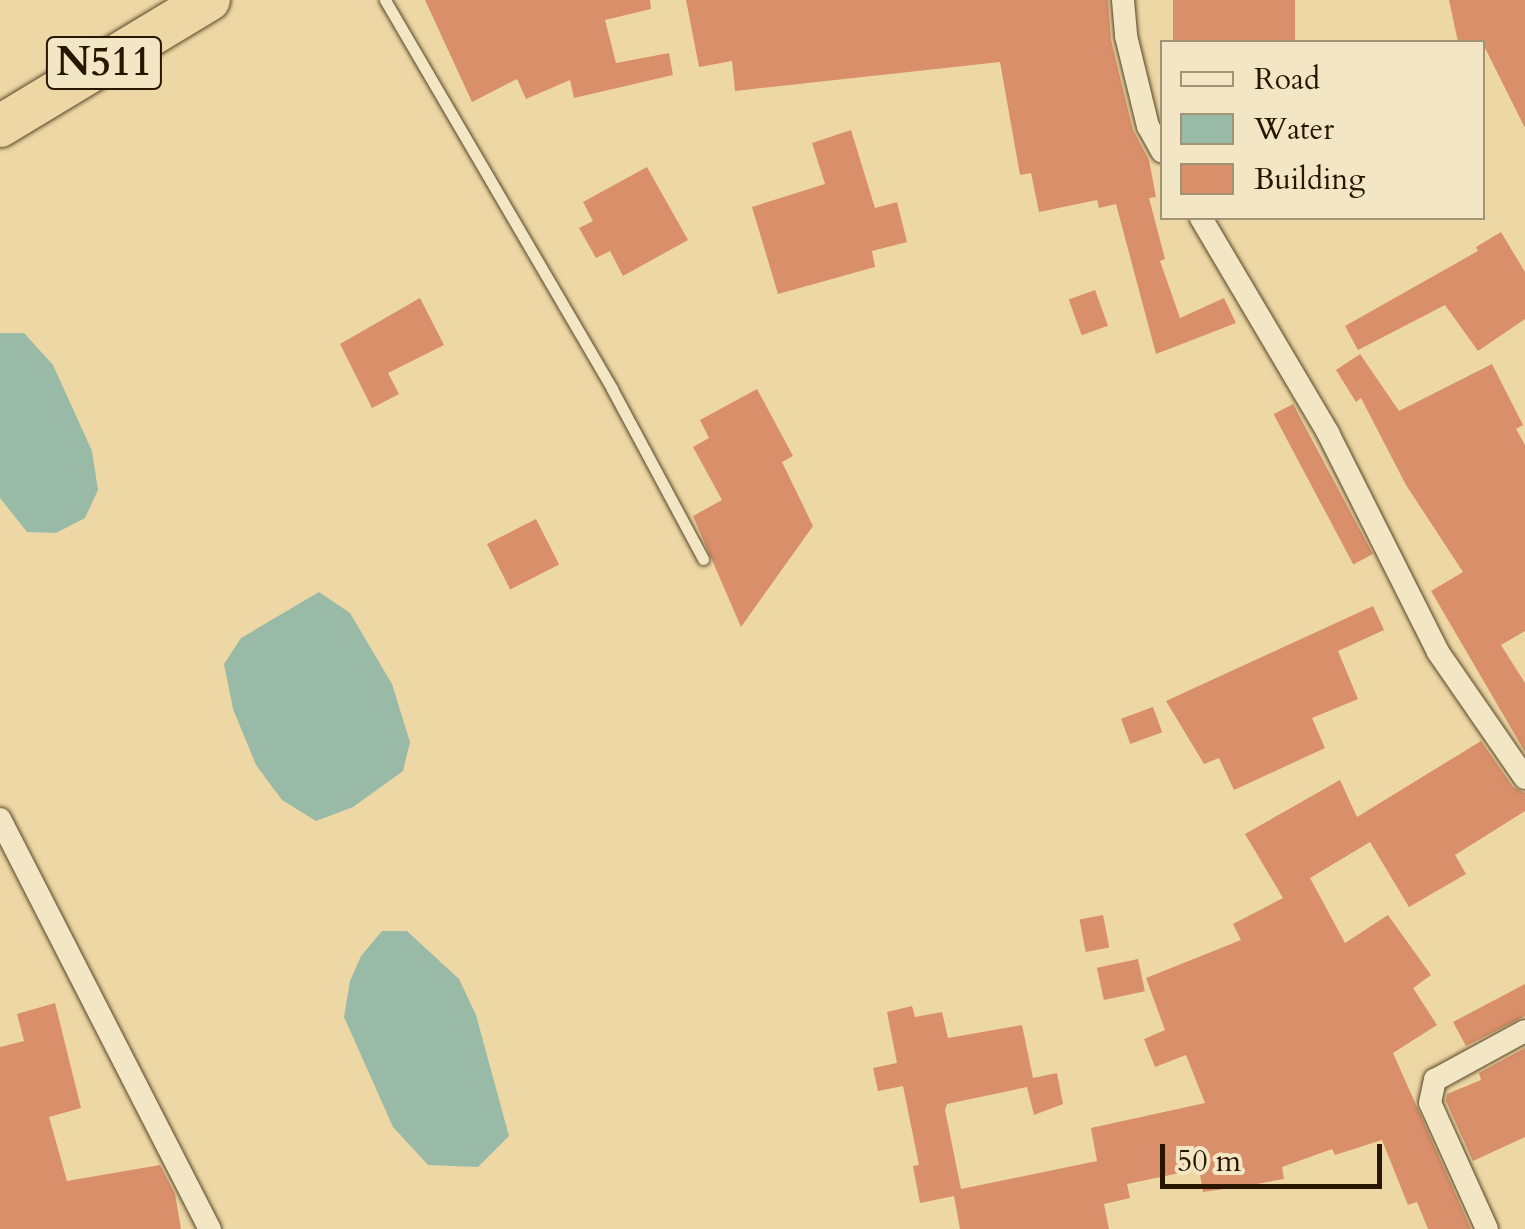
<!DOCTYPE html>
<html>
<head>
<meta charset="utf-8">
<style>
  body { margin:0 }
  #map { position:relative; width:1525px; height:1229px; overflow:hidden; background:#edd8a5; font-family:Cardo,serif }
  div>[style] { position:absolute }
  .water>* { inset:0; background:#99baa7 }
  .building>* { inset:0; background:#d98f6a; transform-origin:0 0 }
  .roads { filter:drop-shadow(0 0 2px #5a4629) drop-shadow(0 0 2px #5a4629) }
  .lane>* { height:11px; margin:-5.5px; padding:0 5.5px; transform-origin:5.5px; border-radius:5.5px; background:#f3e6c4 }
  .street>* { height:22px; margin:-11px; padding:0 11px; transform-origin:11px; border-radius:11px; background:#f3e6c4 }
  .highway>* { height:42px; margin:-21px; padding:0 21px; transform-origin:21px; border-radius:21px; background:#edd8a5 }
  span { translate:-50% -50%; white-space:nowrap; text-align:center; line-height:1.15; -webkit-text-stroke:10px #f3e6c4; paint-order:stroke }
  .shield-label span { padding:2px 8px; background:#f3e6c4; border:2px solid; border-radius:8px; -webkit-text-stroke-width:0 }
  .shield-label { font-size:40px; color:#291600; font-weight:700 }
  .legend { position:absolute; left:1160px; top:40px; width:325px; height:180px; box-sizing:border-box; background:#f3e6c4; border:2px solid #a29376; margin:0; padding:12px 18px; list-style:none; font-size:30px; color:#291600 }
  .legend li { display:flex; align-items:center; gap:20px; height:50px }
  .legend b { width:50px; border:2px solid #a29376 }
  .scale { position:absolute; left:1160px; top:1144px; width:222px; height:45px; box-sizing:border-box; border:5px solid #291600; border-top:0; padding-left:12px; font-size:30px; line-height:35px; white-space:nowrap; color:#291600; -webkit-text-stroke:8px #f3e6c4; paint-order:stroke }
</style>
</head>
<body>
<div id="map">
  <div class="water">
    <i style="clip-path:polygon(0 333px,24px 333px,53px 365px,92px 451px,98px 490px,85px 518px,56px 533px,27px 532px,0 498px)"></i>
    <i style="clip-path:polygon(319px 592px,350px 613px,392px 684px,410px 742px,403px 771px,353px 807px,316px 821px,282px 800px,256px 765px,233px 709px,224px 664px,241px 638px)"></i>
    <i style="clip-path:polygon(382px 931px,407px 931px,459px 979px,476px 1015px,509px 1136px,478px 1167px,428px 1165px,393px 1127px,344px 1017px,350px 981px,361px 956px)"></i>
  </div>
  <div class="building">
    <i style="clip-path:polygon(425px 0,650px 0,651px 9px,605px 20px,616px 63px,669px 53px,673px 75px,574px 98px,570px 80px,526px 99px,517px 79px,472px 102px)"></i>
    <i style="clip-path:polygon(686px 0,1108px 0,1111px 40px,1133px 130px,1149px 160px,1156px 197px,1149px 198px,1165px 259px,1160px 261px,1180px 318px,1224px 298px,1236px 323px,1156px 354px,1116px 204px,1099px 208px,1097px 200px,1039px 212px,1031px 173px,1020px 175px,1000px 62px,735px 91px,732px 61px,699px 67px)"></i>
    <i style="left:1173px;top:0;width:122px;height:43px"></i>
    <i style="clip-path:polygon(1449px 0,1525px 0,1525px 128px,1482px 42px,1458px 42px)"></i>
    <i style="clip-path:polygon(851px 130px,875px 208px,897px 202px,907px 242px,872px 251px,875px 267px,778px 294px,752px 207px,825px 184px,812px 143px)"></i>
    <i style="clip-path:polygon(647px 167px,688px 240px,623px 276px,610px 251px,596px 258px,579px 228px,593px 221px,583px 202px)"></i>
    <i style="clip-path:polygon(1501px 232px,1525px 272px,1525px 319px,1478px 351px,1445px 305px,1358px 350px,1345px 326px,1478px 251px,1476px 247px)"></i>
    <i style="left:1095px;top:290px;width:38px;height:28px;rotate:70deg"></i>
    <i style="clip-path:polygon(420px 298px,444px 345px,388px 373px,399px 394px,372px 408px,340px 344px)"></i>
    <i style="clip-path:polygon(1360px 354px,1399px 411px,1492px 364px,1523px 425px,1516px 429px,1525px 445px,1525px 631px,1501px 645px,1525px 683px,1525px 752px,1431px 591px,1463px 572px,1406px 485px,1361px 398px,1356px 402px,1336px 370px)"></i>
    <i style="clip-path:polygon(757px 389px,793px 456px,782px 462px,813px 526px,741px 627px,693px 516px,722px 500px,693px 447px,709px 438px,700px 420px)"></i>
    <i style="left:1293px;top:404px;width:170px;height:22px;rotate:62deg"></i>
    <i style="left:536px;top:519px;width:51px;height:55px;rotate:63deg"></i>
    <i style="clip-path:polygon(1373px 606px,1384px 630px,1338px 651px,1358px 699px,1312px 718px,1325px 748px,1234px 790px,1219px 758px,1204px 764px,1166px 701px)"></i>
    <i style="left:1153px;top:707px;width:27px;height:34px;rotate:70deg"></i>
    <i style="clip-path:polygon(1481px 741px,1513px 787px,1525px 793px,1525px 811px,1455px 855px,1466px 874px,1409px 907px,1370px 842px,1310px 878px,1345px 943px,1388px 915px,1431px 975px,1413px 988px,1437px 1025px,1393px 1053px,1471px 1229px,1428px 1229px,1417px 1202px,1408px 1205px,1382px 1140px,1335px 1155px,1332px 1149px,1282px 1167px,1284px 1179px,1246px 1186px,1203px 1192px,1199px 1169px,1127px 1184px,1130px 1198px,1104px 1204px,1109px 1229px,960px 1229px,954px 1196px,920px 1203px,913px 1166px,919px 1165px,903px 1086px,878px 1091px,873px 1068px,897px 1063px,887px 1012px,912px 1006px,915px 1017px,942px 1012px,948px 1038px,1022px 1025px,1033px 1078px,1057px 1073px,1063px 1104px,1034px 1115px,1027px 1087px,947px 1104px,945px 1110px,961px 1189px,1097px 1161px,1091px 1128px,1205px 1103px,1186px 1055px,1155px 1067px,1144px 1039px,1165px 1030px,1146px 978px,1241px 940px,1233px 924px,1283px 898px,1245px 834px,1340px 780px,1357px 817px)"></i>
    <i style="left:1103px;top:915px;width:33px;height:24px;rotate:79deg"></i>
    <i style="left:1138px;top:959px;width:33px;height:42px;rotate:78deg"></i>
    <i style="clip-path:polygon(1525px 984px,1525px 1016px,1466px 1046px,1453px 1022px)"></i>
    <i style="clip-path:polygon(55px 1003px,81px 1108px,49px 1117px,67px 1181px,160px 1165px,175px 1194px,181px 1229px,0 1229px,0 1047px,24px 1041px,17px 1014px)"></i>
    <i style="clip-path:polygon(1525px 1048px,1525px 1137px,1473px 1161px,1446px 1101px,1447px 1094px,1481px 1080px,1479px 1073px)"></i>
  </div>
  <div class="roads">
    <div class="lane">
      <i style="left:385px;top:0;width:450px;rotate:59.7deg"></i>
      <i style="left:612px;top:389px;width:193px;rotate:61.8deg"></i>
    </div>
    <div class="street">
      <i style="left:1123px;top:0;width:36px;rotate:85deg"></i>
      <i style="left:1126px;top:36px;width:93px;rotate:76.3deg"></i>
      <i style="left:1148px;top:126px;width:29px;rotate:61deg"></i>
      <i style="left:1201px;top:218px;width:250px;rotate:59.4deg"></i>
      <i style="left:1328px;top:433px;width:245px;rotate:63.3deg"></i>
      <i style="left:1438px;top:652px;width:153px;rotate:55.4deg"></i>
      <i style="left:0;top:819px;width:461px;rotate:62.9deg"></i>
      <i style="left:1487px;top:1229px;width:138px;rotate:-114.3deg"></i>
      <i style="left:1430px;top:1103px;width:24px;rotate:-78deg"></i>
      <i style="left:1435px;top:1080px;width:102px;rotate:-28.6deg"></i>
    </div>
    <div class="highway">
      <i style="left:0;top:126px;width:244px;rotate:-31.1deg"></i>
    </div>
  </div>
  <div class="shield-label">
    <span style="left:104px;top:63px">N511</span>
  </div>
  <ul class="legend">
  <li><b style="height:12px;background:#f3e6c4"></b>Road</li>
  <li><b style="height:28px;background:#99baa7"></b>Water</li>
  <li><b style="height:28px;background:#d98f6a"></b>Building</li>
  </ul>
  <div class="scale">50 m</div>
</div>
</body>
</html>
